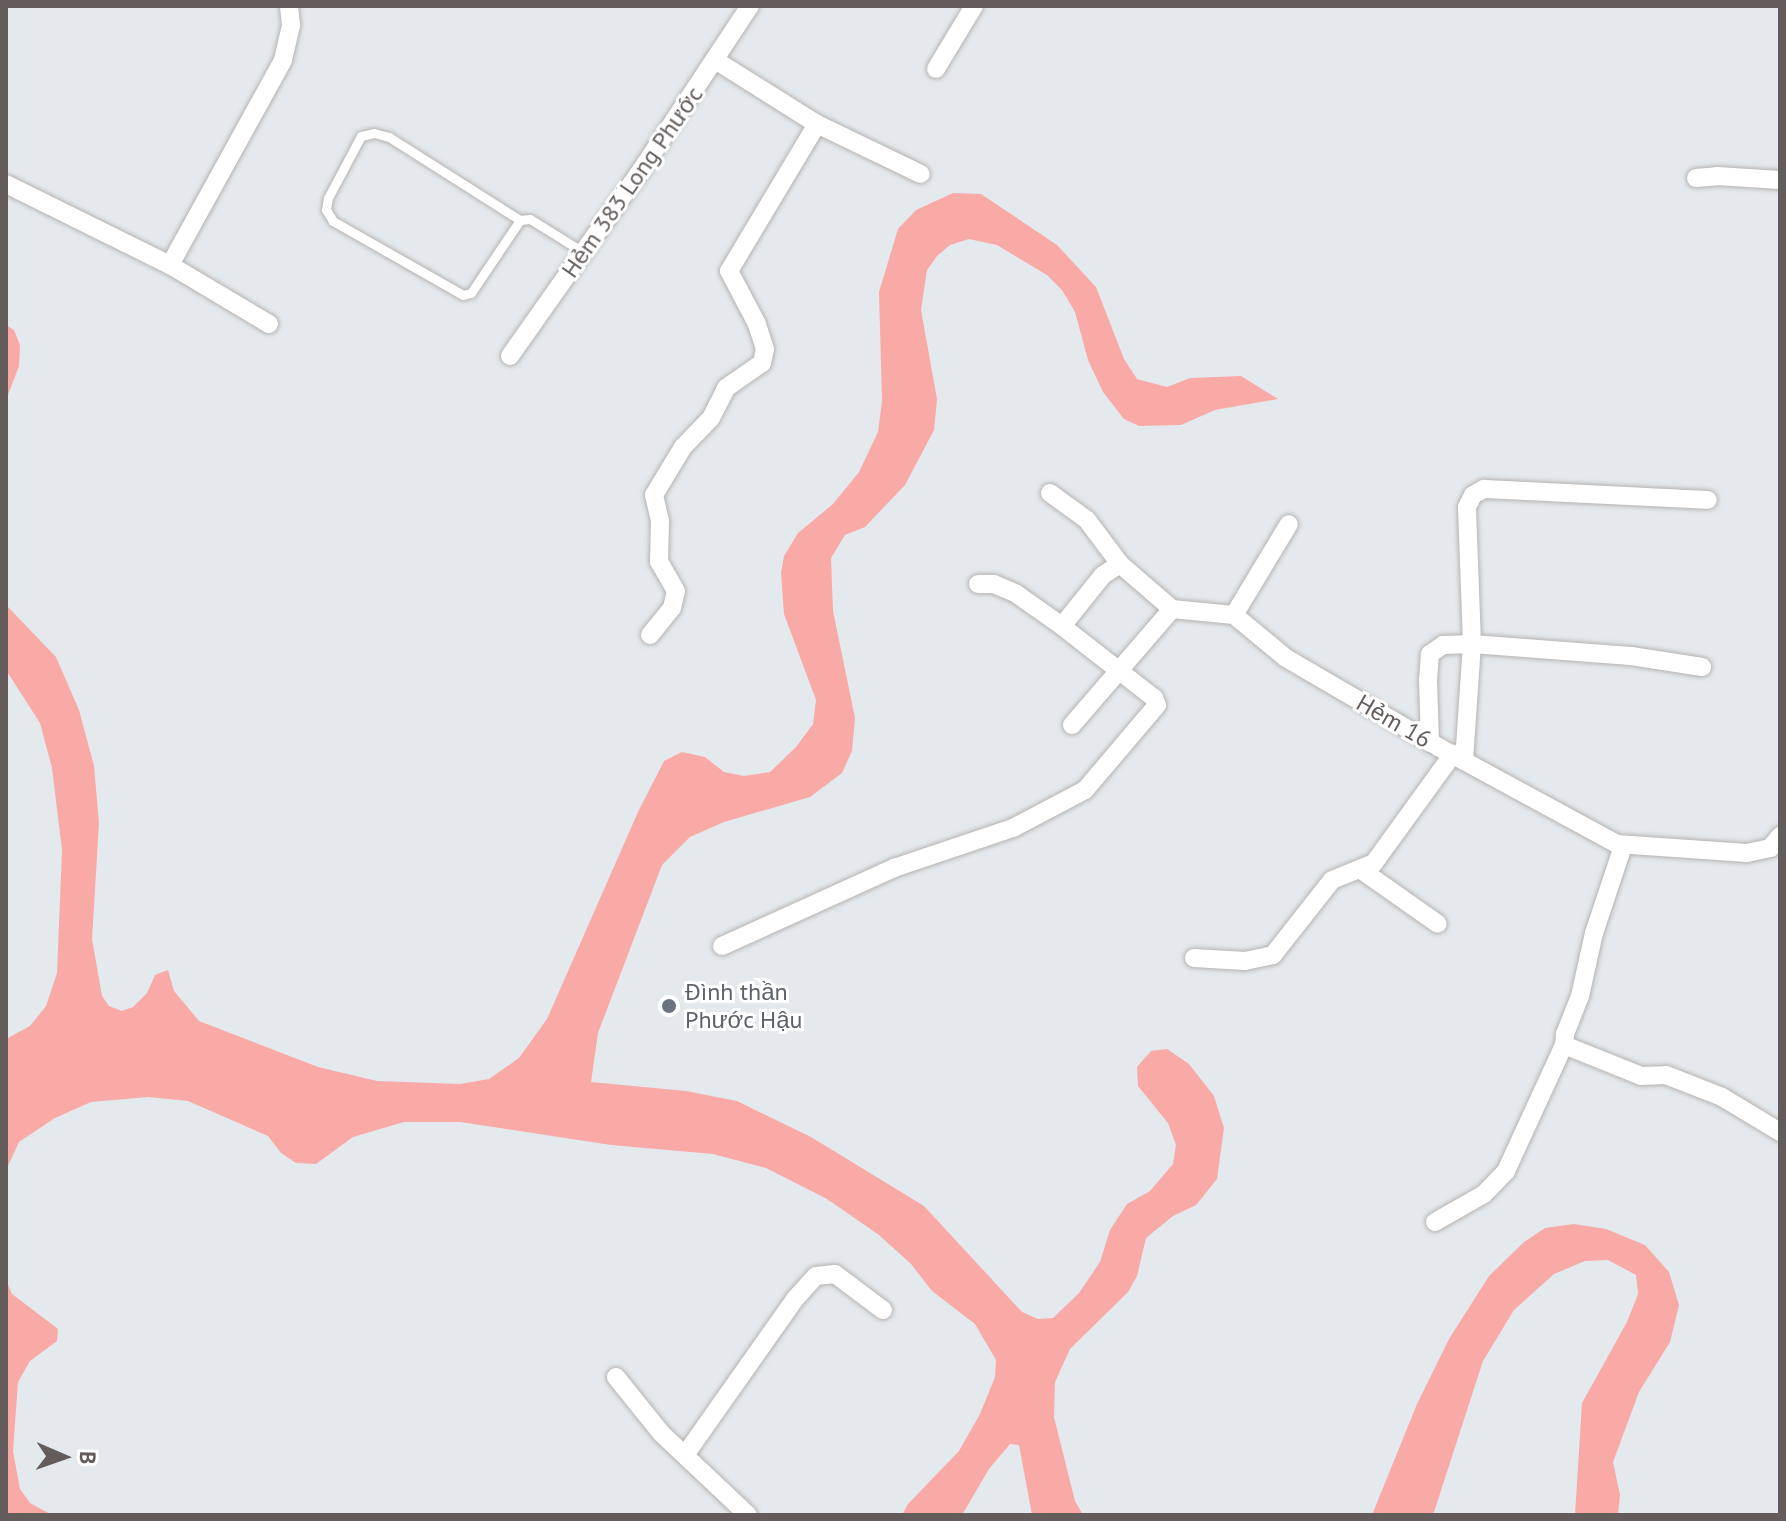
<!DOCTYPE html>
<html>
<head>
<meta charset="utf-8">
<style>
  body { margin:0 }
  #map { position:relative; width:1786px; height:1521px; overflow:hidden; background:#e3e9ed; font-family:"PT Sans",sans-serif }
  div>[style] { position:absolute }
  .water>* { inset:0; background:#f9aaa7 }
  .roads { filter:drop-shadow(0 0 2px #b7b2b0) drop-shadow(0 0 2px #b7b2b0) }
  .lane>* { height:9px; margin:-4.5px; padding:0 4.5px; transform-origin:4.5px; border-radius:4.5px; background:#fff }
  .street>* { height:18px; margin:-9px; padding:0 9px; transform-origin:9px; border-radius:9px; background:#fff }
  .dots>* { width:22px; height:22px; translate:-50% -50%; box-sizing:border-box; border:4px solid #fff; border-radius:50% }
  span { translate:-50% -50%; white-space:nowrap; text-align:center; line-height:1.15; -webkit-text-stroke:6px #fff; paint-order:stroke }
  .street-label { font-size:24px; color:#635c5b }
  .worship-label { font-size:24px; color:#5b616d }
  .left { translate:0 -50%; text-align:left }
  .frame { position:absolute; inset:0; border:8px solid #635c5b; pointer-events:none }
  .north { position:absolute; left:24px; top:1417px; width:80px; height:80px; -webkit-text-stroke:6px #fff; paint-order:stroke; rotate:92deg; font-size:22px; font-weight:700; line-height:32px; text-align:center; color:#635c5b }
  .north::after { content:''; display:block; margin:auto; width:28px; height:36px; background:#635c5b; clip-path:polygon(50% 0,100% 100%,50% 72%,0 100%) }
</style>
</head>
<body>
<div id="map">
  <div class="water">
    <i style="clip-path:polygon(953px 193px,981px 194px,1057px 245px,1096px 287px,1124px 359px,1137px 379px,1167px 387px,1190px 378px,1241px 376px,1278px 399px,1215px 410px,1181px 425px,1139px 426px,1124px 419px,1103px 392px,1088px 360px,1075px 312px,1062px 290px,1047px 275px,997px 245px,969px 239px,950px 245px,937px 256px,927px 270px,921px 310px,937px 399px,934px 430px,905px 485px,865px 527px,845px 535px,831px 558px,833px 611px,855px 718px,852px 751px,842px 773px,810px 797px,724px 822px,690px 837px,662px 865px,598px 1033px,591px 1082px,686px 1091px,737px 1101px,811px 1137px,924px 1206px,1022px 1312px,1038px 1319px,1053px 1318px,1079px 1293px,1100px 1262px,1110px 1230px,1127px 1204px,1150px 1191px,1173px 1164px,1176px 1145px,1168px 1123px,1138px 1086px,1137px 1067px,1151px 1051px,1167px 1049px,1189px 1064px,1214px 1096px,1224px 1128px,1217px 1179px,1196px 1205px,1173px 1216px,1146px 1238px,1137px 1276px,1128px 1292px,1070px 1349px,1055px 1382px,1054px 1417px,1075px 1501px,1083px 1515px,1032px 1515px,1019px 1445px,1010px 1444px,989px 1469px,962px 1515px,902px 1515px,908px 1504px,959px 1451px,980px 1414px,995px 1377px,996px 1360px,975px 1324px,932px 1291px,911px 1264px,879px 1235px,827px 1199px,766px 1168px,713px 1154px,611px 1145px,460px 1122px,404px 1122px,353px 1137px,316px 1164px,296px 1163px,281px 1153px,268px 1136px,188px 1101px,148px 1097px,91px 1102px,55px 1118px,19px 1142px,6px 1170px,6px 1039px,30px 1026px,46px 1006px,57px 973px,62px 850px,52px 768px,40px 723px,6px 670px,6px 605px,56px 657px,79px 710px,94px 766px,99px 823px,92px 939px,102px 996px,109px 1006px,122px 1011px,133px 1007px,147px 993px,155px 975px,168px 970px,174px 991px,199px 1021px,318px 1067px,377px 1081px,460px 1084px,489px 1079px,519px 1058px,547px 1019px,638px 812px,664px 761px,682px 752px,705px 757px,724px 772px,744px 776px,770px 772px,796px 747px,813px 724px,816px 700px,784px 614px,781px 573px,784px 556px,798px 533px,833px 504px,859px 472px,878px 432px,882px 401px,879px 292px,898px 229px,916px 210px)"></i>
    <i style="clip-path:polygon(6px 325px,14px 330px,20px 345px,19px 366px,6px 400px)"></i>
    <i style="clip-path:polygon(1574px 1224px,1606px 1229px,1645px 1245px,1669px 1272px,1679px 1305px,1670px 1342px,1639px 1392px,1613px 1462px,1620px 1495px,1618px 1515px,1575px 1515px,1582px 1403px,1627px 1322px,1638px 1294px,1636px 1275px,1608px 1260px,1585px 1261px,1554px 1274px,1514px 1310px,1483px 1361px,1433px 1515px,1372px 1515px,1417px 1404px,1449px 1339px,1489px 1276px,1524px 1242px,1545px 1228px)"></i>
    <i style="clip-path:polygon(6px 1280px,12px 1294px,58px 1329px,57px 1341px,30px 1361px,18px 1382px,13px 1451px,20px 1489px,30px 1503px,52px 1515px,6px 1515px)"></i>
  </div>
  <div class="roads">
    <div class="lane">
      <i style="left:520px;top:220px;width:88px;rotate:123.9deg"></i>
      <i style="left:471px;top:293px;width:8px;rotate:166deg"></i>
      <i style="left:463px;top:295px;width:150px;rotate:-150.4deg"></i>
      <i style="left:333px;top:221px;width:13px;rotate:-122deg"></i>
      <i style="left:326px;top:210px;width:12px;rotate:-81deg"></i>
      <i style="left:328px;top:198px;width:70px;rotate:-62deg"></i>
      <i style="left:361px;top:136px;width:13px;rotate:-13deg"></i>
      <i style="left:374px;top:133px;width:16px;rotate:15deg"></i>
      <i style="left:389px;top:137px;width:155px;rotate:32.4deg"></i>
      <i style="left:520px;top:220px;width:10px;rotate:-6deg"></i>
      <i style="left:530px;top:219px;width:62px;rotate:31.9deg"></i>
    </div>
    <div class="street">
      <i style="left:715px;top:60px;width:120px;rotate:32.1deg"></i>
      <i style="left:817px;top:124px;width:115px;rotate:25.7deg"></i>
      <i style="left:936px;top:69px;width:74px;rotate:-58.9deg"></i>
      <i style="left:1696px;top:178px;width:21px;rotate:-5deg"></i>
      <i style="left:1717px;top:176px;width:63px;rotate:3.6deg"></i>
      <i style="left:6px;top:184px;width:183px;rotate:26.3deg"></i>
      <i style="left:269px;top:324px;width:115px;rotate:-149.2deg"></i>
      <i style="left:170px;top:265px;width:234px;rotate:-61.1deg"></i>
      <i style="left:283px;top:60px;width:36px;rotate:-77deg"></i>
      <i style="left:291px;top:25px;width:19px;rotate:-96deg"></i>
      <i style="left:510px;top:356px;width:229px;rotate:-54.8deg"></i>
      <i style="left:642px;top:169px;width:196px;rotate:-56.5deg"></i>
      <i style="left:1050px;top:493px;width:46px;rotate:36.1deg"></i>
      <i style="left:1087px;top:520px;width:55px;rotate:53.1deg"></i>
      <i style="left:1120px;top:564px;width:69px;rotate:40.9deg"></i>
      <i style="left:1172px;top:609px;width:62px;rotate:5.5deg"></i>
      <i style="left:1234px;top:615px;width:67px;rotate:39.6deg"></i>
      <i style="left:1286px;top:658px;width:178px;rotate:30.3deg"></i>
      <i style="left:1440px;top:748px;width:201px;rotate:28.5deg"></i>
      <i style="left:1617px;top:844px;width:130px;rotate:4deg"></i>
      <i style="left:1747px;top:853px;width:24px;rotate:-12deg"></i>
      <i style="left:1770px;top:848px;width:16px;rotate:-50deg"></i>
      <i style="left:1234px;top:615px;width:106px;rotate:-58.9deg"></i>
      <i style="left:1062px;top:626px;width:65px;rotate:-51.2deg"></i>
      <i style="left:1103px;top:575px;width:20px;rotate:-33deg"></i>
      <i style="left:650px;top:635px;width:35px;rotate:-51deg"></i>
      <i style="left:672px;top:608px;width:17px;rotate:-77deg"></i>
      <i style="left:676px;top:591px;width:34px;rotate:-120deg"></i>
      <i style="left:659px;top:562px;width:41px;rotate:-88.6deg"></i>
      <i style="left:660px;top:521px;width:27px;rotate:-103deg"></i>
      <i style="left:654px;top:495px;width:56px;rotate:-58.9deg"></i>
      <i style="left:683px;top:447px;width:40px;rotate:-46deg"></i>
      <i style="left:711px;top:418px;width:34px;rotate:-63deg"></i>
      <i style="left:726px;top:388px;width:44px;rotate:-34.8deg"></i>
      <i style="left:762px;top:363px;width:14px;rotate:-78deg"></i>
      <i style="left:765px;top:349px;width:26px;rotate:-108deg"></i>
      <i style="left:757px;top:324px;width:60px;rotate:-117.8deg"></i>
      <i style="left:729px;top:271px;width:171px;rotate:-59.1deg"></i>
      <i style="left:1072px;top:725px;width:153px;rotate:-49.2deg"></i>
      <i style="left:1430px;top:743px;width:62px;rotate:-91.8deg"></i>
      <i style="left:1428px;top:681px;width:27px;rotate:-86deg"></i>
      <i style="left:1430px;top:654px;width:16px;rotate:-35deg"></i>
      <i style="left:1443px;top:645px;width:29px;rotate:-2deg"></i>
      <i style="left:1472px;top:644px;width:159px;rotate:4.3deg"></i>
      <i style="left:1631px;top:656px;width:72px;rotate:8.8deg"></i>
      <i style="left:1464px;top:761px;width:117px;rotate:-86.1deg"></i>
      <i style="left:1472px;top:644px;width:137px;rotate:-92.1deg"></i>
      <i style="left:1467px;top:507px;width:13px;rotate:-63deg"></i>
      <i style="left:1473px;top:495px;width:13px;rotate:-29deg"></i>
      <i style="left:1484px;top:489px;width:224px;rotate:2.8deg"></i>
      <i style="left:1623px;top:846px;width:92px;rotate:108.4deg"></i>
      <i style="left:1594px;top:933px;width:65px;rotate:102.5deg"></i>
      <i style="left:1580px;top:996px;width:41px;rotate:111.5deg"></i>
      <i style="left:1565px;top:1034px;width:11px;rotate:95deg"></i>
      <i style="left:1564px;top:1045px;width:83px;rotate:21.9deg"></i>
      <i style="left:1641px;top:1076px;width:25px;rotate:-2deg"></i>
      <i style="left:1666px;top:1075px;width:60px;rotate:21.4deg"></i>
      <i style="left:1722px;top:1097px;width:68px;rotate:31.1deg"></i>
      <i style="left:1360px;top:869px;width:95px;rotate:35.2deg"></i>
      <i style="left:722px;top:946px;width:189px;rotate:-24.4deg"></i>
      <i style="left:894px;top:868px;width:126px;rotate:-18.6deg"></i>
      <i style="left:1013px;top:828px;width:81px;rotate:-27.8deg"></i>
      <i style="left:1085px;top:790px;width:111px;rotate:-49.7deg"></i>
      <i style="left:1157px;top:705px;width:8px;rotate:-113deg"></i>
      <i style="left:1154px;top:698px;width:117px;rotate:-142deg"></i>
      <i style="left:1062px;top:626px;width:57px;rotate:-144.9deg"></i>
      <i style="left:1015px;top:593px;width:23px;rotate:-157deg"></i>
      <i style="left:994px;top:584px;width:16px;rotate:180deg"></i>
      <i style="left:1194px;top:958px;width:51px;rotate:3.4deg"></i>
      <i style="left:1245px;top:961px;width:29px;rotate:-12deg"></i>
      <i style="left:1273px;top:955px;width:95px;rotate:-51.8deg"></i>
      <i style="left:1332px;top:880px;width:45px;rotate:-22deg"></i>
      <i style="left:1374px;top:863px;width:135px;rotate:-54.1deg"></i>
      <i style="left:1435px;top:1222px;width:56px;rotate:-29.7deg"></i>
      <i style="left:1484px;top:1194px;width:32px;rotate:-46deg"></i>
      <i style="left:1506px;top:1171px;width:139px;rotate:-65.3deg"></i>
      <i style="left:616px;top:1377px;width:73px;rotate:51.1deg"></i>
      <i style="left:662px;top:1434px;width:118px;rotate:43.3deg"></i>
      <i style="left:685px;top:1455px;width:191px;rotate:-54.8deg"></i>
      <i style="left:795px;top:1299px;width:31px;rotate:-48deg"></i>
      <i style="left:816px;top:1276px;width:19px;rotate:-6deg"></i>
      <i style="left:835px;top:1274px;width:60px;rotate:36.9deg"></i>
    </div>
  </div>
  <div class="dots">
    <i style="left:669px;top:1006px;background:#6b7280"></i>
  </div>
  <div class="street-label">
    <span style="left:632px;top:182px;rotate:-55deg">Hẻm 383 Long Phước</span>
    <span style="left:1394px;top:721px;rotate:30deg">Hẻm 16</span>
  </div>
  <div class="worship-label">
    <span class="left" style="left:685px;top:1006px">Đình thần<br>Phước Hậu</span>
  </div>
  <div class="frame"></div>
  <div class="north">B</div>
</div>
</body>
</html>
